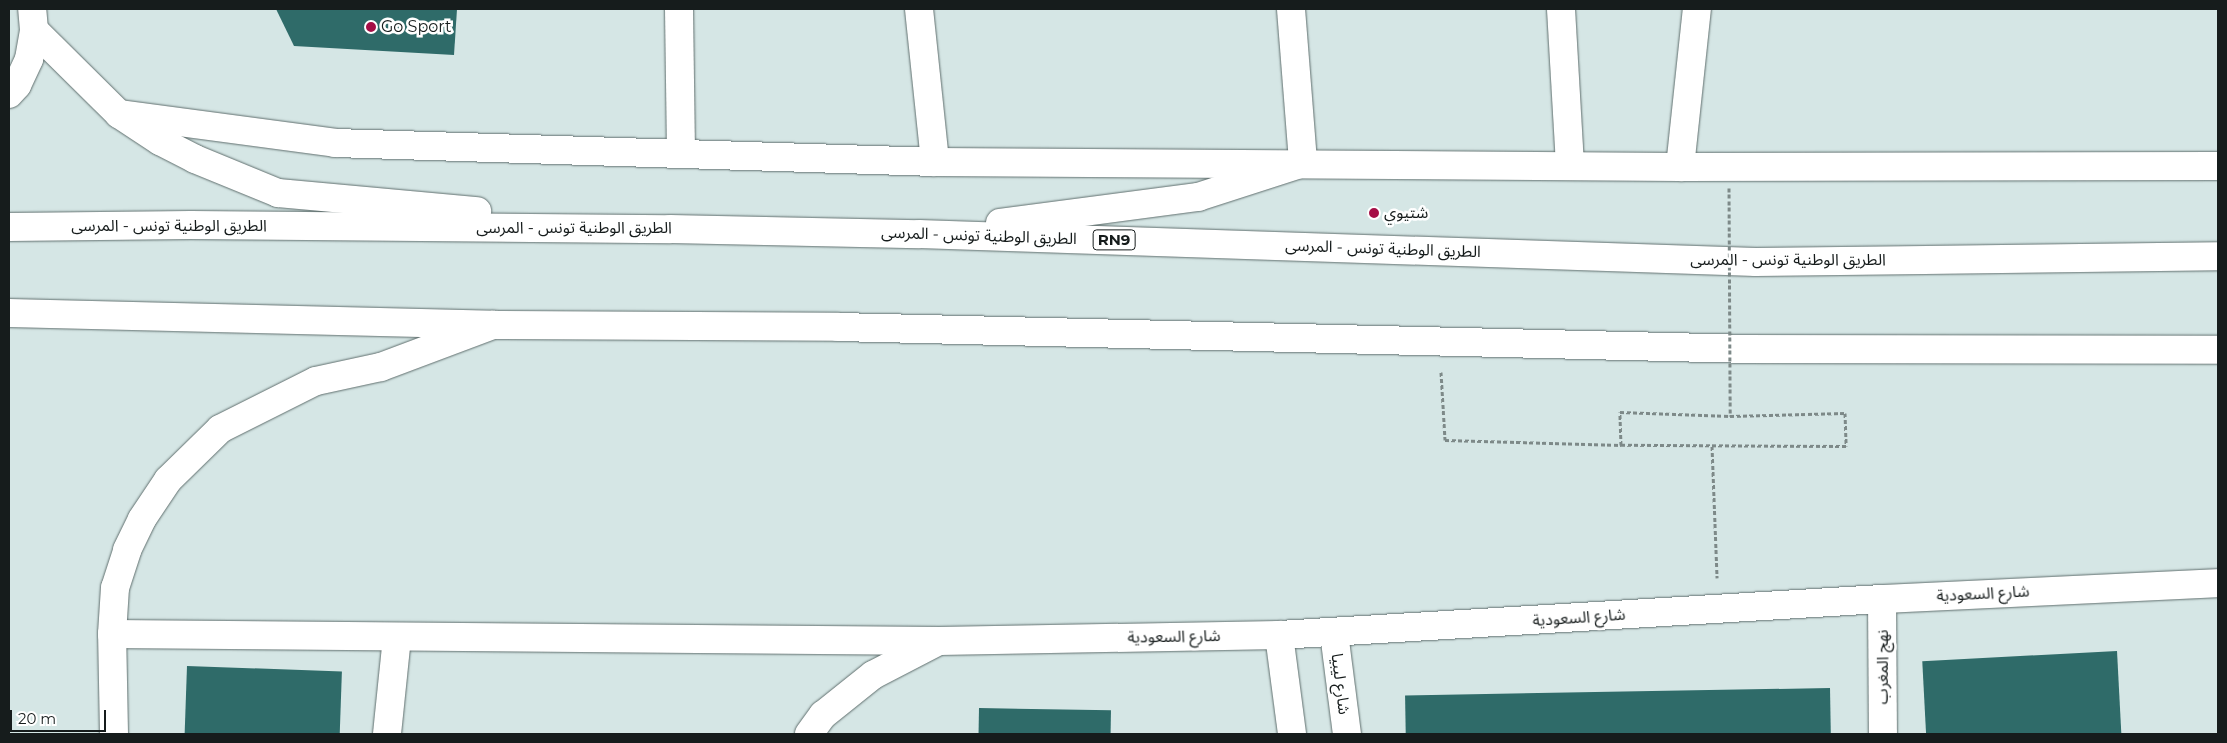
<!DOCTYPE html>
<html>
<head>
<meta charset="utf-8">
<style>
  body { margin:0 }
  #map { position:relative; width:2227px; height:743px; overflow:hidden; background:#d5e6e5; font-family:Montserrat,"Noto Sans Arabic",sans-serif }
  div>[style] { position:absolute }
  .building>* { inset:0; background:#2f6b69; transform-origin:0 0 }
  .path>* { height:3px; margin-top:-1.5px; transform-origin:0; background:repeating-linear-gradient(90deg,#7d8988 0 4px,transparent 0 6.5px) }
  .roads { filter:drop-shadow(0 0 1px #606f6e) drop-shadow(0 0 1px #606f6e) }
  .street>* { height:28px; margin:-14px; padding:0 14px; transform-origin:14px; border-radius:14px; background:#fff }
  .secondary>* { height:28px; margin:-14px; padding:0 14px; transform-origin:14px; border-radius:14px; background:#fff }
  .highway>* { height:28px; margin:-14px; padding:0 14px; transform-origin:14px; border-radius:14px; background:#fff }
  .path-bridge>* { height:3px; margin-top:-1.5px; transform-origin:0; background:repeating-linear-gradient(90deg,#7d8988 0 4px,transparent 0 6.5px) }
  .dots>* { width:14px; height:14px; translate:-50% -50%; box-sizing:border-box; border:2px solid #fff; border-radius:50% }
  span { translate:-50% -50%; white-space:nowrap; text-align:center; line-height:1.15; -webkit-text-stroke:5px #fff; paint-order:stroke }
  .shield-label span { padding:1px 4px; background:#fff; border:1px solid; border-radius:4px; -webkit-text-stroke-width:0 }
  .shield-label { font-size:15px; color:#161c1c; font-weight:700 }
  .poi-label { font-size:16px; color:#161c1c }
  .left { translate:0 -50%; text-align:left }
  .street-label { font-size:16px; color:#161c1c }
  .frame { position:absolute; inset:0; border:10px solid #161c1c; pointer-events:none }
  .scale { position:absolute; left:10px; top:710px; width:96px; height:22px; box-sizing:border-box; border:2px solid #161c1c; border-top:0; padding-left:6px; font-size:15px; line-height:18px; white-space:nowrap; color:#161c1c; -webkit-text-stroke:4px #fff; paint-order:stroke }
</style>
</head>
<body>
<div id="map">
  <div class="building">
    <i style="clip-path:polygon(276px 9px,457px 9px,454px 55px,294px 46px)"></i>
    <i style="left:2117px;top:651px;width:83px;height:195px;rotate:87deg"></i>
    <i style="left:187px;top:666px;width:155px;height:68px;rotate:2deg"></i>
    <i style="left:1830px;top:688px;width:46px;height:425px;rotate:89deg"></i>
    <i style="left:979px;top:708px;width:132px;height:26px;rotate:1deg"></i>
  </div>
  <div class="path">
    <i style="left:1441px;top:372px;width:68px;rotate:86.6deg"></i>
    <i style="left:1445px;top:440px;width:176px;rotate:1.6deg"></i>
    <i style="left:1621px;top:445px;width:33px;rotate:-92deg"></i>
    <i style="left:1620px;top:412px;width:110px;rotate:2.1deg"></i>
    <i style="left:1730px;top:416px;width:115px;rotate:-1.5deg"></i>
    <i style="left:1845px;top:413px;width:33px;rotate:88deg"></i>
    <i style="left:1846px;top:446px;width:225px;rotate:-179.7deg"></i>
    <i style="left:1712px;top:446px;width:132px;rotate:87.8deg"></i>
  </div>
  <div class="roads">
    <div class="street">
      <i style="left:679px;top:9px;width:144px;rotate:89.2deg"></i>
      <i style="left:919px;top:9px;width:154px;rotate:84deg"></i>
      <i style="left:1291px;top:9px;width:154px;rotate:85.5deg"></i>
      <i style="left:1561px;top:9px;width:157px;rotate:86.7deg"></i>
      <i style="left:1680px;top:167px;width:159px;rotate:-83.9deg"></i>
      <i style="left:1882px;top:599px;width:135px;rotate:89.6deg"></i>
      <i style="left:1334px;top:633px;width:102px;rotate:82.7deg"></i>
      <i style="left:112px;top:634px;width:827px;rotate:0.48deg"></i>
      <i style="left:939px;top:641px;width:340px;rotate:-1deg"></i>
      <i style="left:1279px;top:635px;width:604px;rotate:-3.42deg"></i>
      <i style="left:1882px;top:599px;width:336px;rotate:-2.7deg"></i>
      <i style="left:1279px;top:635px;width:100px;rotate:82.5deg"></i>
      <i style="left:387px;top:734px;width:97px;rotate:-84.1deg"></i>
      <i style="left:809px;top:734px;width:24px;rotate:-54deg"></i>
      <i style="left:823px;top:715px;width:64px;rotate:-38.7deg"></i>
      <i style="left:873px;top:675px;width:70px;rotate:-27.3deg"></i>
    </div>
    <div class="secondary">
      <i style="left:9px;top:94px;width:12px;rotate:-48deg"></i>
      <i style="left:17px;top:85px;width:29px;rotate:-65deg"></i>
      <i style="left:29px;top:59px;width:29px;rotate:-80deg"></i>
      <i style="left:34px;top:30px;width:21px;rotate:-95deg"></i>
      <i style="left:119px;top:114px;width:218px;rotate:7.6deg"></i>
      <i style="left:335px;top:143px;width:600px;rotate:1.81deg"></i>
      <i style="left:935px;top:162px;width:745px;rotate:0.38deg"></i>
      <i style="left:1680px;top:167px;width:538px;rotate:-0.11deg"></i>
      <i style="left:114px;top:734px;width:100px;rotate:-91.1deg"></i>
      <i style="left:112px;top:634px;width:46px;rotate:-86.3deg"></i>
      <i style="left:115px;top:588px;width:40px;rotate:-72deg"></i>
      <i style="left:127px;top:550px;width:34px;rotate:-64deg"></i>
      <i style="left:142px;top:519px;width:47px;rotate:-56.3deg"></i>
      <i style="left:168px;top:480px;width:73px;rotate:-44.4deg"></i>
      <i style="left:220px;top:429px;width:107px;rotate:-26.6deg"></i>
      <i style="left:316px;top:381px;width:66px;rotate:-12.2deg"></i>
      <i style="left:381px;top:367px;width:120px;rotate:-20.6deg"></i>
    </div>
    <div class="highway">
      <i style="left:34px;top:30px;width:120px;rotate:44.7deg"></i>
      <i style="left:119px;top:114px;width:49px;rotate:33.4deg"></i>
      <i style="left:160px;top:141px;width:39px;rotate:27deg"></i>
      <i style="left:195px;top:159px;width:90px;rotate:22.3deg"></i>
      <i style="left:278px;top:193px;width:200px;rotate:5.2deg"></i>
      <i style="left:1000px;top:223px;width:200px;rotate:-7.5deg"></i>
      <i style="left:1198px;top:197px;width:110px;rotate:-17.9deg"></i>
      <i style="left:9px;top:227px;width:182px;rotate:-0.6deg"></i>
      <i style="left:191px;top:225px;width:479px;rotate:0.5deg"></i>
      <i style="left:670px;top:229px;width:249px;rotate:1.2deg"></i>
      <i style="left:919px;top:234px;width:837px;rotate:1.92deg"></i>
      <i style="left:1756px;top:262px;width:462px;rotate:-0.7deg"></i>
      <i style="left:9px;top:313px;width:484px;rotate:1.4deg"></i>
      <i style="left:493px;top:325px;width:345px;rotate:0.3deg"></i>
      <i style="left:838px;top:327px;width:913px;rotate:1.38deg"></i>
      <i style="left:1751px;top:349px;width:467px;rotate:0.1deg"></i>
    </div>
  </div>
  <div class="path-bridge">
    <i style="left:1729px;top:188px;width:228px;rotate:89.7deg"></i>
  </div>
  <div class="dots">
    <i style="left:371px;top:27px;background:#a50e46"></i>
    <i style="left:1374px;top:213px;background:#a50e46"></i>
  </div>
  <div class="shield-label">
    <span style="left:1114px;top:240px">RN9</span>
  </div>
  <div class="poi-label">
    <span class="left" style="left:381px;top:27px">Go Sport</span>
    <span class="left" style="left:1384px;top:213px">شتيوي</span>
  </div>
  <div class="street-label">
    <span style="left:169px;top:226px">الطريق الوطنية تونس - المرسى</span>
    <span style="left:574px;top:228px">الطريق الوطنية تونس - المرسى</span>
    <span style="left:979px;top:236px;rotate:2deg">الطريق الوطنية تونس - المرسى</span>
    <span style="left:1383px;top:249px;rotate:2deg">الطريق الوطنية تونس - المرسى</span>
    <span style="left:1788px;top:260px">الطريق الوطنية تونس - المرسى</span>
    <span style="left:1983px;top:594px;rotate:-3deg">شارع السعودية</span>
    <span style="left:1579px;top:618px;rotate:-4deg">شارع السعودية</span>
    <span style="left:1174px;top:637px;rotate:-1deg">شارع السعودية</span>
    <span style="left:1883px;top:667px;rotate:-90deg">نهج المغرب</span>
    <span style="left:1340px;top:684px;rotate:83deg">شارع ليبيا</span>
  </div>
  <div class="frame"></div>
  <div class="scale">20 m</div>
</div>
</body>
</html>
